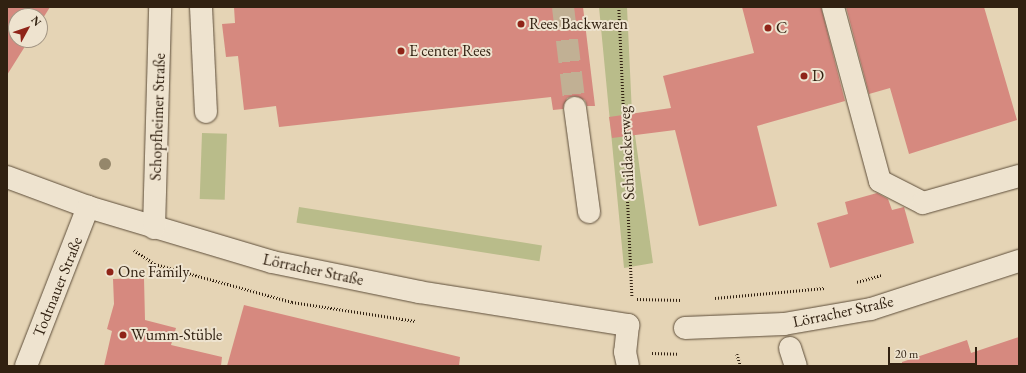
<!DOCTYPE html>
<html>
<head>
<meta charset="utf-8">
<style>
  body { margin:0 }
  #map { position:relative; width:1026px; height:373px; overflow:hidden; background:#e5d4b5; font-family:"EB Garamond",serif }
  div>[style] { position:absolute }
  .green>* { inset:0; background:#b9bc8a; transform-origin:0 0 }
  .building>* { inset:0; background:#d6897f }
  .minor-tunnel>* { height:22px; margin-top:-11px; transform-origin:0; background:repeating-linear-gradient(90deg,#c1b094 0 22px,transparent 0 33px) }
  .path>* { height:2.5px; margin-top:-1.25px; transform-origin:0; background:repeating-linear-gradient(90deg,#312111 0 1px,transparent 0 3px) }
  .roads { filter:drop-shadow(0 0 1px #5e4e3a) drop-shadow(0 0 1px #5e4e3a) }
  .minor>* { height:22px; margin:-11px; padding:0 11px; transform-origin:11px; border-radius:11px; background:#eee3cf }
  .trees>* { width:12px; height:12px; margin:-6px; border-radius:50%; background:#95876b }
  .dots>* { width:11px; height:11px; translate:-50% -50%; box-sizing:border-box; border:2px solid #eee3cf; border-radius:50% }
  span { translate:-50% -50%; white-space:nowrap; text-align:center; line-height:1.15; -webkit-text-stroke:4px #eee3cf; paint-order:stroke }
  .poi-label { font-size:16px; color:#312111 }
  .left { translate:0 -50%; text-align:left }
  .street-label { font-size:16px; color:#312111 }
  .frame { position:absolute; inset:0; border:8px solid #312111; pointer-events:none }
  .north { position:absolute; left:8px; top:8px; width:40px; height:40px; box-sizing:border-box; background:#eee3cf; border:1px solid #a29583; border-radius:50%; rotate:50deg; font-size:11px; font-weight:700; line-height:16px; text-align:center; color:#312111 }
  .north::after { content:''; display:block; margin:auto; width:14px; height:18px; background:#8f2418; clip-path:polygon(50% 0,100% 100%,50% 72%,0 100%) }
  .scale { position:absolute; left:888px; top:347px; width:89px; height:18px; box-sizing:border-box; border:2px solid #312111; border-top:0; padding-left:5px; font-size:12px; line-height:14px; white-space:nowrap; color:#312111; -webkit-text-stroke:3px #eee3cf; paint-order:stroke }
</style>
</head>
<body>
<div id="map">
  <div class="green">
    <i style="clip-path:polygon(599px 7px,627px 7px,632px 114px,653px 263px,624px 268px)"></i>
    <i style="left:202px;top:133px;width:25px;height:66px;rotate:2deg"></i>
    <i style="left:299px;top:207px;width:246px;height:16px;rotate:9deg"></i>
  </div>
  <div class="building">
    <i style="clip-path:polygon(7px 7px,50px 7px,40px 23px,40px 16px,16px 16px,16px 40px,29px 40px,7px 75px)"></i>
    <i style="clip-path:polygon(234px 7px,583px 7px,595px 106px,587px 106px,585px 100px,574px 96px,567px 98px,563px 109px,553px 110px,551px 97px,279px 127px,276px 106px,244px 110px,238px 56px,226px 57px,222px 24px,235px 23px)"></i>
    <i style="clip-path:polygon(742px 7px,821px 7px,845px 101px,757px 126px,777px 206px,699px 226px,675px 130px,612px 138px,609px 117px,671px 108px,663px 76px,754px 53px)"></i>
    <i style="clip-path:polygon(846px 7px,984px 7px,1017px 120px,909px 154px,890px 88px,869px 94px)"></i>
    <i style="clip-path:polygon(877px 193px,888px 199px,892px 210px,904px 207px,914px 243px,830px 268px,817px 223px,848px 214px,845px 202px)"></i>
    <i style="clip-path:polygon(144px 278px,145px 320px,176px 328px,171px 345px,222px 357px,221px 366px,104px 366px,112px 331px,107px 329px,114px 304px,113px 279px)"></i>
    <i style="clip-path:polygon(244px 305px,460px 357px,459px 366px,227px 366px)"></i>
    <i style="clip-path:polygon(1019px 337px,1019px 366px,902px 366px,902px 362px,967px 340px,971px 353px)"></i>
  </div>
  <div class="minor-tunnel">
    <i style="left:563px;top:7px;width:102px;rotate:83.2deg"></i>
  </div>
  <div class="path">
    <i style="left:619px;top:7px;width:291px;rotate:87.4deg"></i>
    <i style="left:134px;top:250px;width:25px;rotate:34deg"></i>
    <i style="left:155px;top:264px;width:142px;rotate:15.5deg"></i>
    <i style="left:292px;top:302px;width:125px;rotate:8.7deg"></i>
    <i style="left:857px;top:282px;width:25px;rotate:-16deg"></i>
    <i style="left:715px;top:298px;width:110px;rotate:-5.2deg"></i>
    <i style="left:637px;top:299px;width:45px;rotate:1.3deg"></i>
    <i style="left:652px;top:353px;width:25px;rotate:2deg"></i>
    <i style="left:737px;top:354px;width:13px;rotate:72deg"></i>
  </div>
  <div class="roads">
    <div class="minor">
      <i style="left:201px;top:7px;width:105px;rotate:87.3deg"></i>
      <i style="left:833px;top:7px;width:180px;rotate:74.9deg"></i>
      <i style="left:880px;top:181px;width:48px;rotate:27.1deg"></i>
      <i style="left:923px;top:203px;width:100px;rotate:-15.7deg"></i>
      <i style="left:575px;top:108px;width:105px;rotate:82.3deg"></i>
      <i style="left:7px;top:177px;width:86px;rotate:20.3deg"></i>
      <i style="left:88px;top:207px;width:192px;rotate:16.6deg"></i>
      <i style="left:272px;top:262px;width:150px;rotate:11.5deg"></i>
      <i style="left:419px;top:292px;width:212px;rotate:9deg"></i>
      <i style="left:628px;top:325px;width:27px;rotate:96deg"></i>
      <i style="left:625px;top:352px;width:14px;rotate:78deg"></i>
      <i style="left:154px;top:228px;width:221px;rotate:-88.4deg"></i>
      <i style="left:685px;top:328px;width:99px;rotate:-2.3deg"></i>
      <i style="left:784px;top:324px;width:88px;rotate:-9.8deg"></i>
      <i style="left:871px;top:309px;width:156px;rotate:-18deg"></i>
      <i style="left:790px;top:348px;width:19px;rotate:72deg"></i>
      <i style="left:26px;top:366px;width:171px;rotate:-68.7deg"></i>
    </div>
  </div>
  <div class="trees">
    <i style="left:105px;top:164px"></i>
  </div>
  <div class="dots">
    <i style="left:521px;top:24px;background:#8f2418"></i>
    <i style="left:768px;top:28px;background:#8f2418"></i>
    <i style="left:401px;top:51px;background:#8f2418"></i>
    <i style="left:804px;top:76px;background:#8f2418"></i>
    <i style="left:110px;top:272px;background:#8f2418"></i>
    <i style="left:123px;top:335px;background:#8f2418"></i>
  </div>
  <div class="poi-label">
    <span class="left" style="left:529px;top:24px">Rees Backwaren</span>
    <span class="left" style="left:776px;top:28px">C</span>
    <span class="left" style="left:409px;top:51px">E center Rees</span>
    <span class="left" style="left:812px;top:76px">D</span>
    <span class="left" style="left:118px;top:272px">One Family</span>
    <span class="left" style="left:131px;top:335px">Wumm-Stüble</span>
  </div>
  <div class="street-label">
    <span style="left:158px;top:117px;rotate:-88deg">Schopfheimer Straße</span>
    <span style="left:627px;top:153px;rotate:-93deg">Schildackerweg</span>
    <span style="left:313px;top:270px;rotate:12deg">Lörracher Straße</span>
    <span style="left:58px;top:287px;rotate:-68deg">Todtnauer Straße</span>
    <span style="left:843px;top:312px;rotate:-12deg">Lörracher Straße</span>
  </div>
  <div class="frame"></div>
  <div class="north">N</div>
  <div class="scale">20 m</div>
</div>
</body>
</html>
